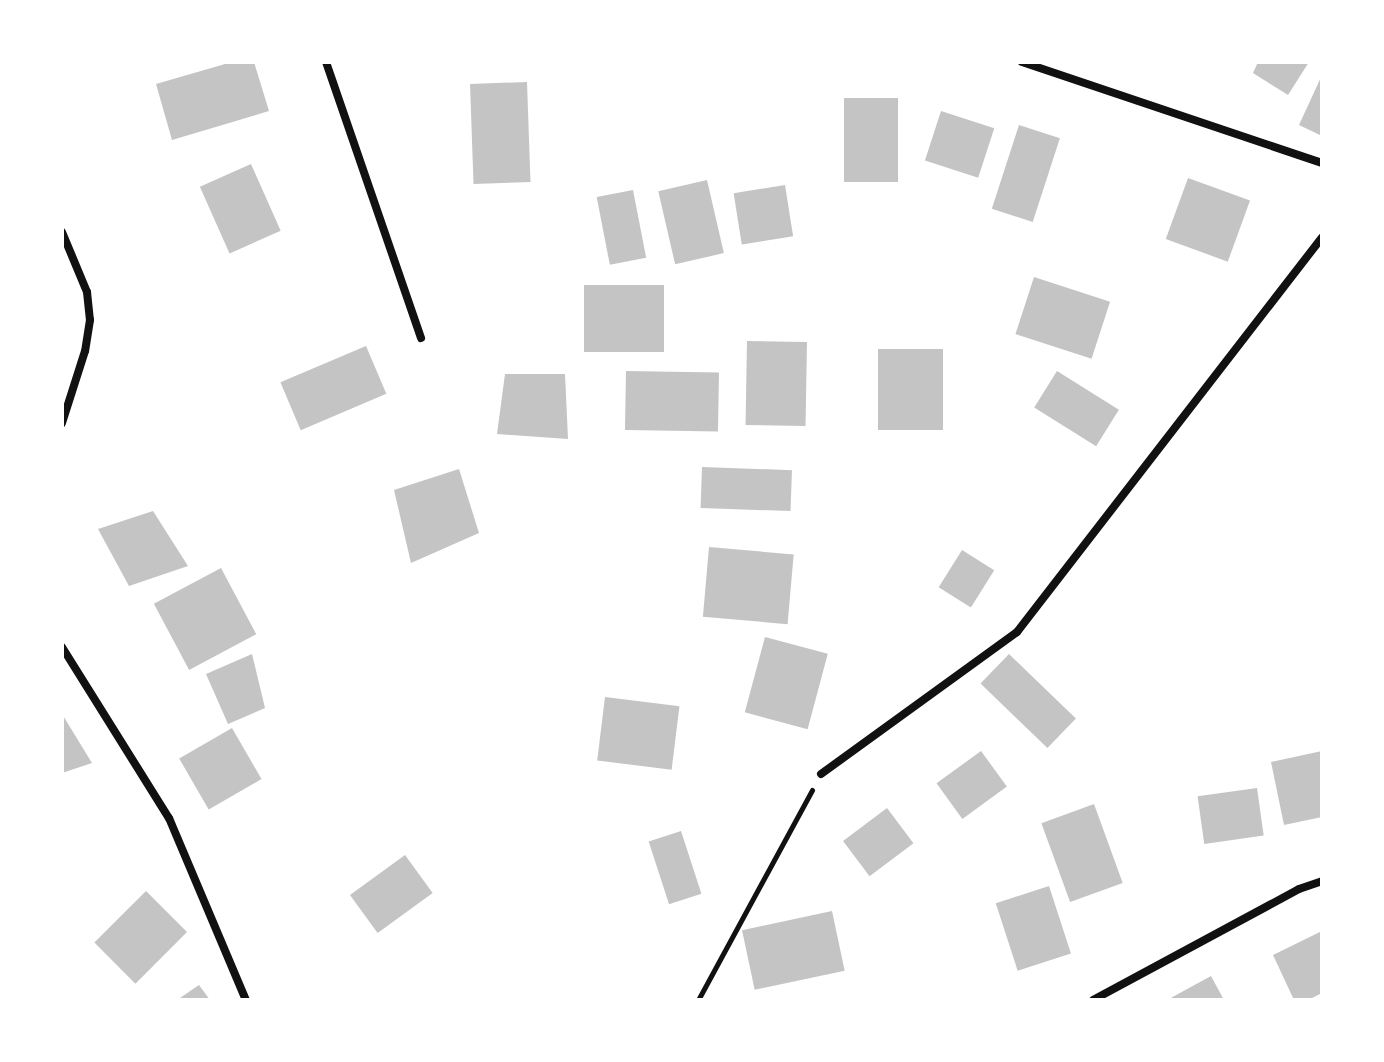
<!DOCTYPE html>
<html>
<head>
<meta charset="utf-8">
<style>
  body { margin:0 }
  #map { position:relative; width:1384px; height:1062px; overflow:hidden; background:#fff; font-family:Manrope,sans-serif }
  div>[style] { position:absolute }
  .building>* { inset:0; background:#c4c4c4; transform-origin:0 0 }
  .path>* { height:5px; margin:-2.5px; padding:0 2.5px; transform-origin:2.5px; border-radius:2.5px; background:#111 }
  .minor>* { height:8px; margin:-4px; padding:0 4px; transform-origin:4px; border-radius:4px; background:#111 }
  span { translate:-50% -50%; white-space:nowrap; text-align:center; line-height:1.15; -webkit-text-stroke:8px #fff; paint-order:stroke }
  .frame { position:absolute; inset:0; border:64px solid #fff; pointer-events:none }
</style>
</head>
<body>
<div id="map">
  <div class="building">
    <i style="clip-path:polygon(232px 62px,254px 62px,269px 111px,172px 140px,156px 84px)"></i>
    <i style="clip-path:polygon(1258px 62px,1309px 62px,1288px 95px,1253px 73px)"></i>
    <i style="clip-path:polygon(1322px 75px,1322px 136px,1299px 125px)"></i>
    <i style="left:527px;top:82px;width:100px;height:57px;rotate:88deg"></i>
    <i style="left:844px;top:98px;width:54px;height:84px"></i>
    <i style="left:941px;top:111px;width:56px;height:52px;rotate:18deg"></i>
    <i style="left:1019px;top:125px;width:43px;height:88px;rotate:18deg"></i>
    <i style="left:251px;top:164px;width:73px;height:56px;rotate:66deg"></i>
    <i style="left:1188px;top:178px;width:66px;height:65px;rotate:20deg"></i>
    <i style="left:707px;top:180px;width:75px;height:50px;rotate:77deg"></i>
    <i style="left:785px;top:185px;width:52px;height:52px;rotate:81deg"></i>
    <i style="left:633px;top:190px;width:69px;height:37px;rotate:79deg"></i>
    <i style="left:1034px;top:277px;width:80px;height:60px;rotate:18deg"></i>
    <i style="left:584px;top:285px;width:80px;height:67px"></i>
    <i style="left:747px;top:341px;width:60px;height:84px;rotate:1deg"></i>
    <i style="left:366px;top:346px;width:52px;height:93px;rotate:67deg"></i>
    <i style="left:878px;top:349px;width:65px;height:81px"></i>
    <i style="left:626px;top:371px;width:93px;height:59px;rotate:1deg"></i>
    <i style="left:1057px;top:371px;width:73px;height:43px;rotate:32deg"></i>
    <i style="clip-path:polygon(505px 374px,565px 374px,568px 439px,497px 434px)"></i>
    <i style="left:702px;top:467px;width:90px;height:41px;rotate:2deg"></i>
    <i style="clip-path:polygon(459px 469px,479px 533px,411px 563px,394px 490px)"></i>
    <i style="clip-path:polygon(153px 511px,188px 566px,129px 586px,98px 529px)"></i>
    <i style="left:709px;top:547px;width:85px;height:70px;rotate:5deg"></i>
    <i style="left:962px;top:550px;width:38px;height:44px;rotate:32deg"></i>
    <i style="left:221px;top:568px;width:75px;height:76px;rotate:62deg"></i>
    <i style="left:765px;top:637px;width:65px;height:78px;rotate:15deg"></i>
    <i style="clip-path:polygon(252px 654px,265px 708px,228px 724px,206px 674px)"></i>
    <i style="left:1009px;top:654px;width:93px;height:41px;rotate:44deg"></i>
    <i style="left:605px;top:697px;width:75px;height:64px;rotate:7deg"></i>
    <i style="clip-path:polygon(62px 714px,92px 763px,62px 773px)"></i>
    <i style="left:232px;top:728px;width:59px;height:61px;rotate:60deg"></i>
    <i style="left:981px;top:751px;width:44px;height:55px;rotate:54deg"></i>
    <i style="clip-path:polygon(1322px 751px,1322px 817px,1284px 825px,1271px 762px)"></i>
    <i style="left:1257px;top:788px;width:48px;height:60px;rotate:82deg"></i>
    <i style="left:1094px;top:804px;width:84px;height:56px;rotate:70deg"></i>
    <i style="left:887px;top:808px;width:44px;height:55px;rotate:53deg"></i>
    <i style="left:681px;top:831px;width:66px;height:34px;rotate:72deg"></i>
    <i style="left:405px;top:855px;width:47px;height:68px;rotate:54deg"></i>
    <i style="left:1049px;top:886px;width:71px;height:56px;rotate:72deg"></i>
    <i style="left:146px;top:891px;width:58px;height:73px;rotate:45deg"></i>
    <i style="left:832px;top:911px;width:61px;height:92px;rotate:78deg"></i>
    <i style="clip-path:polygon(1322px 931px,1322px 993px,1308px 1000px,1294px 1000px,1273px 955px)"></i>
    <i style="clip-path:polygon(1211px 976px,1224px 1000px,1167px 1000px)"></i>
    <i style="clip-path:polygon(199px 985px,210px 1000px,177px 1000px)"></i>
  </div>
  <div class="path">
    <i style="left:698px;top:1000px;width:239px;rotate:-61.5deg"></i>
  </div>
  <div class="minor">
    <i style="left:326px;top:62px;width:292px;rotate:71deg"></i>
    <i style="left:1022px;top:62px;width:317px;rotate:18.6deg"></i>
    <i style="left:62px;top:232px;width:65px;rotate:67.4deg"></i>
    <i style="left:87px;top:292px;width:28px;rotate:84deg"></i>
    <i style="left:90px;top:320px;width:31px;rotate:99deg"></i>
    <i style="left:85px;top:351px;width:76px;rotate:107.7deg"></i>
    <i style="left:62px;top:647px;width:202px;rotate:58deg"></i>
    <i style="left:169px;top:818px;width:198px;rotate:67.1deg"></i>
    <i style="left:821px;top:774px;width:242px;rotate:-35.9deg"></i>
    <i style="left:1017px;top:632px;width:499px;rotate:-52.3deg"></i>
    <i style="left:1093px;top:1000px;width:234px;rotate:-28.3deg"></i>
    <i style="left:1299px;top:889px;width:24px;rotate:-19deg"></i>
  </div>
  <div class="frame"></div>
</div>
</body>
</html>
